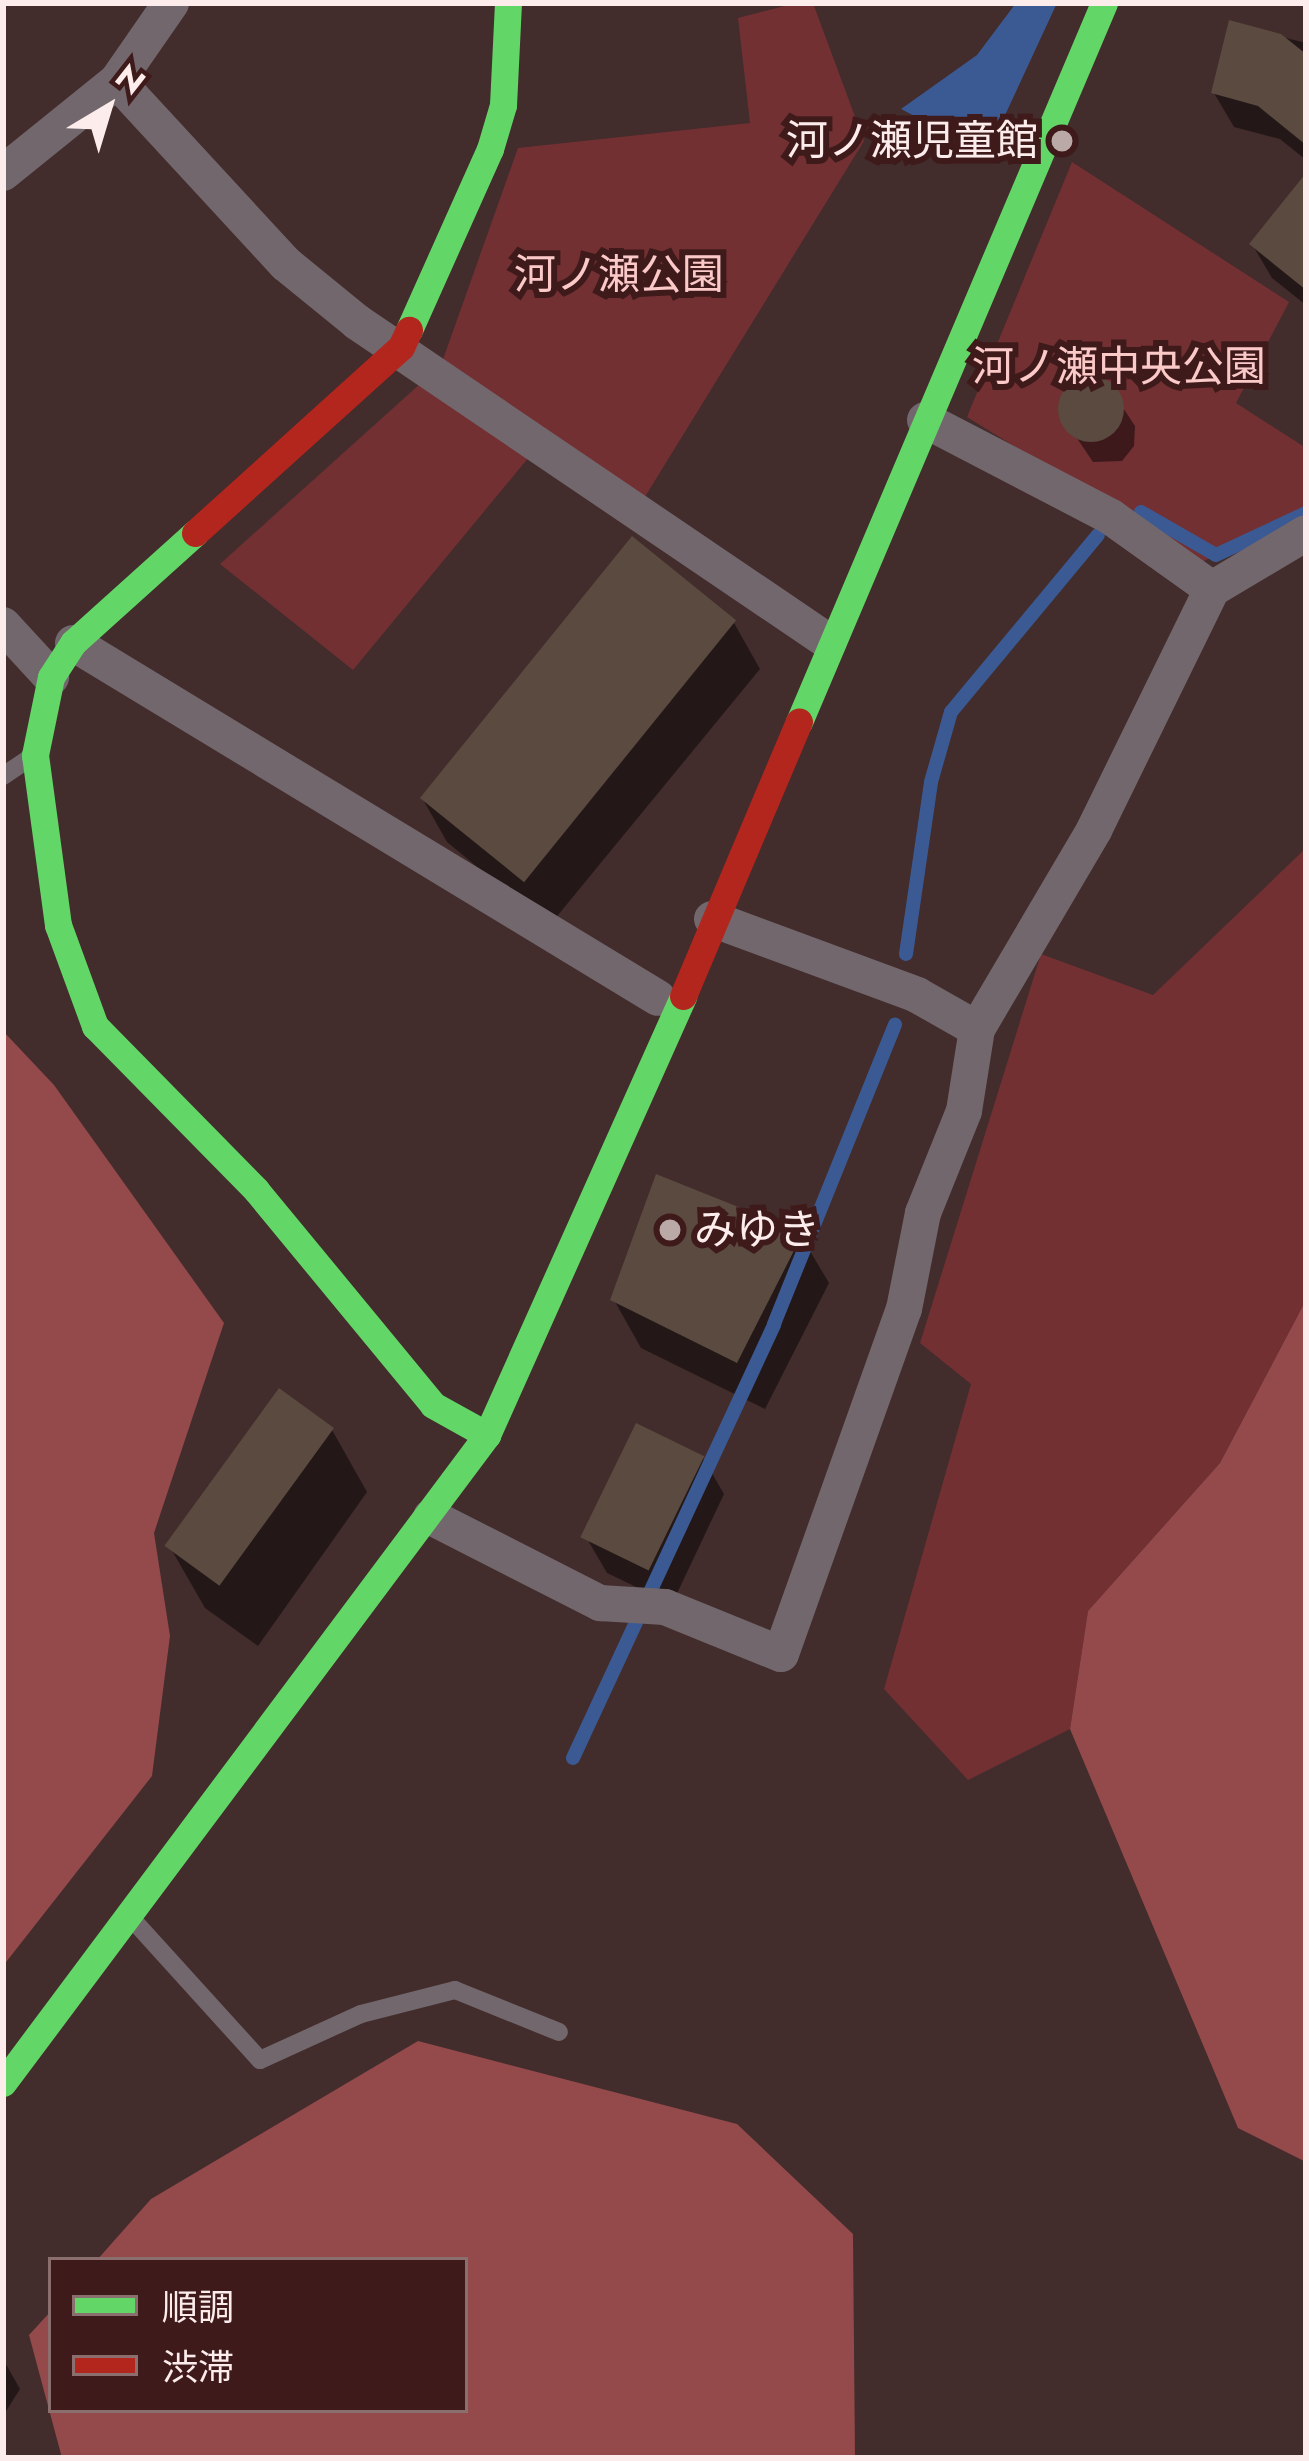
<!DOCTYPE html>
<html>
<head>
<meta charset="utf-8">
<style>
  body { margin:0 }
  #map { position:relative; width:1309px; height:2461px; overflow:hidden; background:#422c2c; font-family:Jost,"Noto Sans JP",sans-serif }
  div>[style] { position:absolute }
  .green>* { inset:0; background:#733033 }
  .forest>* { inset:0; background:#94494b }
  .water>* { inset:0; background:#3b5a93 }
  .shadow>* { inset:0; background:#0007 }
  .stream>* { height:14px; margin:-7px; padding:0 7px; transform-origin:7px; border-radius:7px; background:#3b5a93 }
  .building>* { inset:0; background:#5a4a3f; transform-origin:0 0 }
  .round { border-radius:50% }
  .lane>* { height:18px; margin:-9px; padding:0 9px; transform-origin:9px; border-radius:9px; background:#72676d }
  .street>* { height:36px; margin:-18px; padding:0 18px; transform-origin:18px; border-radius:18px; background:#72676d }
  .fast>* { height:27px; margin:-13.5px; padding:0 13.5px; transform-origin:13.5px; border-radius:13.5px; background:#63d668 }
  .jam>* { height:27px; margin:-13.5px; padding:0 13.5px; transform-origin:13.5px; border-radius:13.5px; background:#b3261e }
  .dots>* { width:33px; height:33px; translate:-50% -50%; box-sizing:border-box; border:6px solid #3f1a1b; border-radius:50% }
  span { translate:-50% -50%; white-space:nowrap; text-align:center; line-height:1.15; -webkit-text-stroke:12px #3f1a1b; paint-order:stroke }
  .poi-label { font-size:42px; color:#fceceb }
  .right { translate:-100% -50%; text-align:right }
  .left { translate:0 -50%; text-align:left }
  .park-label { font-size:42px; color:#fac9c8 }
  .frame { position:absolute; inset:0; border:6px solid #fceceb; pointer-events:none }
  .legend { position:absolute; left:48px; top:2257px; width:420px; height:156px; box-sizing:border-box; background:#3f1a1b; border:3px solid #8b6e6e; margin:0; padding:15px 21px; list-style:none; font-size:36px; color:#fceceb }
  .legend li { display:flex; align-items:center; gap:24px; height:60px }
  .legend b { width:60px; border:3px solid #8b6e6e }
  .north { position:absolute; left:48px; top:48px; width:120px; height:120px; -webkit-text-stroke:9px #3f1a1b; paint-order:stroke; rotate:38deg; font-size:33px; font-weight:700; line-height:48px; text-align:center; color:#fceceb }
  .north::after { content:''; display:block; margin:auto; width:42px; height:54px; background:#fceceb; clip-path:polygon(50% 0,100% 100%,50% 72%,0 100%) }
</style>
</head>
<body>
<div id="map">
  <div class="green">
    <i style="clip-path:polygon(796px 3px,813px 3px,864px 141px,643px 500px,548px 434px,353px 670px,220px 564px,441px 365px,518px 148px,750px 123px,738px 18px)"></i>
    <i style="clip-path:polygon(1072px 162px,1289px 302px,1236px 403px,1306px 448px,1306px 511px,1202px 562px,967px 417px)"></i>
    <i style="clip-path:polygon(1306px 848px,1306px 1300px,1220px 1463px,1088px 1611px,1070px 1729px,968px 1780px,884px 1689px,971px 1384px,920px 1343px,1041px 954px,1153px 995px)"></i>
  </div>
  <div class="forest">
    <i style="clip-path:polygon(3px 1031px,54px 1085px,224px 1323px,154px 1533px,170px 1636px,152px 1776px,3px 1966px)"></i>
    <i style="clip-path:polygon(1306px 1300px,1306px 2162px,1238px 2128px,1070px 1729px,1088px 1611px,1220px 1463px)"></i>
    <i style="clip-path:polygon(418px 2041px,737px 2124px,853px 2234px,855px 2458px,62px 2458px,29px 2335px,51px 2311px,51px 2410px,465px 2410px,465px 2260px,97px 2260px,151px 2199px)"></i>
  </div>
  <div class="water">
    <i style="clip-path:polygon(1016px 3px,1057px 3px,987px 154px,901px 109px,977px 55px)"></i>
  </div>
  <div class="shadow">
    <i style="clip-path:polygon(1231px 24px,1306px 43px,1306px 160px,1280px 139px,1234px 127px,1214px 93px)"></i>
    <i style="clip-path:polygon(1306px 178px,1306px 305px,1272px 278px,1252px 244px)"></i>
    <i style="clip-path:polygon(1089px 379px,1108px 385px,1135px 426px,1134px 446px,1122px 461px,1093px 462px,1060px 413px,1064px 394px)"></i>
    <i style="clip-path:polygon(734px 623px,760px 669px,549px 926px,447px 842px,421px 796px)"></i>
    <i style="clip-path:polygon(801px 1236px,829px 1283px,765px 1409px,641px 1348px,614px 1300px)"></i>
    <i style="clip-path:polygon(332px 1430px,367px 1492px,258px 1646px,205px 1608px,170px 1547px)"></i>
    <i style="clip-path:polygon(703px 1458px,724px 1494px,672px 1604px,607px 1573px,586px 1537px)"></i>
    <i style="clip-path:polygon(3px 2359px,20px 2389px,3px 2416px)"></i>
  </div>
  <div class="stream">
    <i style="left:1141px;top:512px;width:86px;rotate:29.8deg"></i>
    <i style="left:1216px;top:555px;width:99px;rotate:-25deg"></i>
    <i style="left:906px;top:954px;width:174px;rotate:-81.7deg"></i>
    <i style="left:931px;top:782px;width:73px;rotate:-74.1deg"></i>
    <i style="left:951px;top:712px;width:230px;rotate:-50.3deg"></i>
    <i style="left:573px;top:1758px;width:478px;rotate:-65.1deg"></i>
    <i style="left:774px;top:1324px;width:323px;rotate:-68deg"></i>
  </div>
  <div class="building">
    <i style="clip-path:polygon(1229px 20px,1281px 34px,1306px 54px,1306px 145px,1258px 106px,1211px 93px)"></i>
    <i style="clip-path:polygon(1306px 173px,1306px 290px,1249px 244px)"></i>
    <i class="round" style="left:1058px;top:376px;width:66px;height:66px"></i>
    <i style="left:632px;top:536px;width:134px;height:337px;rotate:39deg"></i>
    <i style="clip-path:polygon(656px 1174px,803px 1233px,737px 1363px,610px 1300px)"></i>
    <i style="left:279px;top:1388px;width:68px;height:195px;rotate:36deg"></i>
    <i style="left:636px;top:1423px;width:76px;height:127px;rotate:26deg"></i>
  </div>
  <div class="lane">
    <i style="left:3px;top:776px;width:34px;rotate:-34deg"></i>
    <i style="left:133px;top:1920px;width:189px;rotate:47.8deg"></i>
    <i style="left:260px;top:2060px;width:111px;rotate:-24.5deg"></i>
    <i style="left:361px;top:2014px;width:97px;rotate:-14.3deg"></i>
    <i style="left:455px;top:1990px;width:112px;rotate:22deg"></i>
  </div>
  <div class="street">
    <i style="left:117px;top:81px;width:95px;rotate:-55.3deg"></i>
    <i style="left:3px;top:173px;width:146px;rotate:-38.9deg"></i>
    <i style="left:117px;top:81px;width:249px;rotate:47.3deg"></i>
    <i style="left:286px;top:264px;width:92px;rotate:39.2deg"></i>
    <i style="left:357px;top:322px;width:570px;rotate:34.14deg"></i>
    <i style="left:925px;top:420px;width:210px;rotate:27.5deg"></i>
    <i style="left:1111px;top:517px;width:124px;rotate:35.5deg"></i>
    <i style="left:3px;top:625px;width:71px;rotate:47.3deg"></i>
    <i style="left:73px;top:643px;width:684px;rotate:31.25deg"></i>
    <i style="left:712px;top:919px;width:219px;rotate:20.3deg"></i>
    <i style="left:917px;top:995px;width:69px;rotate:29.5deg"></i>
    <i style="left:431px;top:1517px;width:190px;rotate:27deg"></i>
    <i style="left:600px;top:1603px;width:65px;rotate:3.5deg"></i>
    <i style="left:665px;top:1607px;width:125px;rotate:22.1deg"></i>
    <i style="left:781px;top:1654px;width:366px;rotate:-70.4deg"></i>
    <i style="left:904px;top:1309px;width:98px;rotate:-78.8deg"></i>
    <i style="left:923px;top:1213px;width:110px;rotate:-68.1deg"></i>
    <i style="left:964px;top:1111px;width:83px;rotate:-81deg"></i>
    <i style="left:977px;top:1029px;width:231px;rotate:-59.5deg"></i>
    <i style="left:1094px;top:830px;width:268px;rotate:-63.9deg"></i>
    <i style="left:1212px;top:589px;width:109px;rotate:-30.8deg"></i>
  </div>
  <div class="fast">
    <i style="left:409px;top:330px;width:198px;rotate:-65.9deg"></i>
    <i style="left:490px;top:149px;width:46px;rotate:-73.5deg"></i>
    <i style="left:503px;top:105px;width:102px;rotate:-87.2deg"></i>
    <i style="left:195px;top:533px;width:164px;rotate:138deg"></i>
    <i style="left:73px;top:643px;width:40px;rotate:122.9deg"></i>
    <i style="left:51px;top:677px;width:80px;rotate:101.6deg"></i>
    <i style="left:35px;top:755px;width:172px;rotate:82.3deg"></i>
    <i style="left:58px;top:925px;width:108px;rotate:69.9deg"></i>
    <i style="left:95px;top:1026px;width:230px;rotate:45.5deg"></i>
    <i style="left:256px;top:1190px;width:278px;rotate:50.5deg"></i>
    <i style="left:433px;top:1405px;width:62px;rotate:29.1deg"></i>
    <i style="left:799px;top:722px;width:781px;rotate:-67.01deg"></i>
    <i style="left:3px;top:2083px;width:809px;rotate:-53.24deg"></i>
    <i style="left:487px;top:1435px;width:481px;rotate:-65.9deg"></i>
  </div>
  <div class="jam">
    <i style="left:195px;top:533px;width:278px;rotate:-42.1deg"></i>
    <i style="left:401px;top:347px;width:19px;rotate:-65deg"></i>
    <i style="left:683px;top:996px;width:298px;rotate:-67.1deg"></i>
  </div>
  <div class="dots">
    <i style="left:1062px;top:141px;background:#bba9a8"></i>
    <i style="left:670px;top:1230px;background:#bba9a8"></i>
  </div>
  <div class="poi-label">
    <span class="right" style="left:1038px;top:141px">河ノ瀬児童館</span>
    <span class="left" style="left:694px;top:1230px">みゆき</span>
  </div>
  <div class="park-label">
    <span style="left:619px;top:275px">河ノ瀬公園</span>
    <span style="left:1119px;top:367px">河ノ瀬中央公園</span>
  </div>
  <div class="frame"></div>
  <ul class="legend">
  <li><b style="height:15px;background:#63d668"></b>順調</li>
  <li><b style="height:15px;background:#b3261e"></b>渋滞</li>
  </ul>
  <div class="north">N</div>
</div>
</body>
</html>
